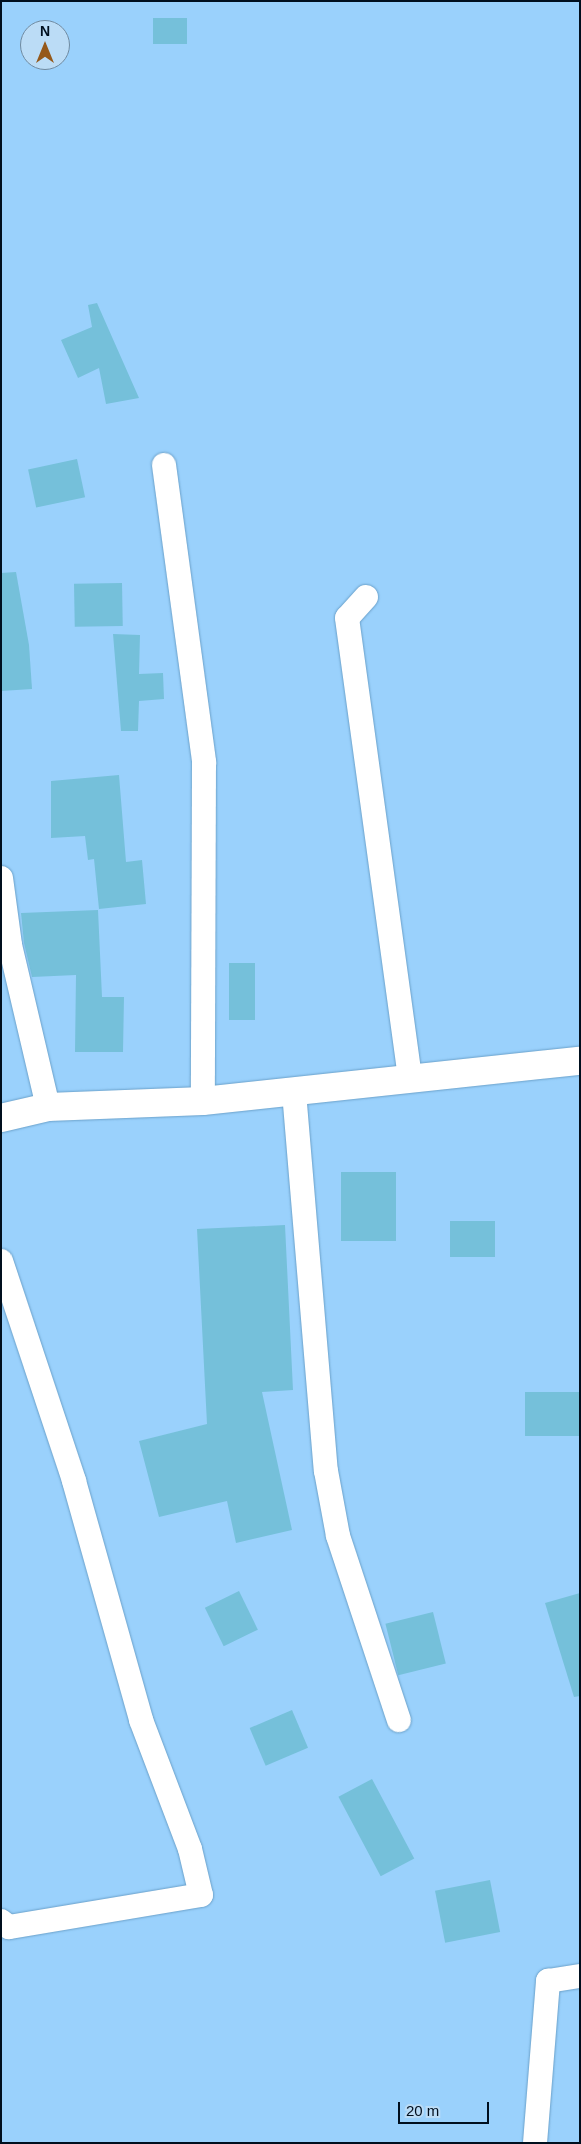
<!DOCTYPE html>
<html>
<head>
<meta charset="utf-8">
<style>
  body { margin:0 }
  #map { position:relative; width:581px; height:2144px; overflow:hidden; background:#9ad1fc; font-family:Arial,sans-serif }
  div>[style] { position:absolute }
  .building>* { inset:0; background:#75c0da; transform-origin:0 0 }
  .roads { filter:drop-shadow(0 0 1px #6ba1ca) drop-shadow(0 0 1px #6ba1ca) }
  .minor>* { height:24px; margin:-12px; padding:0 12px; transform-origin:12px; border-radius:12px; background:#fff }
  .tertiary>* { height:28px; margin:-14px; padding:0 14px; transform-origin:14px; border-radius:14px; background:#fff }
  span { translate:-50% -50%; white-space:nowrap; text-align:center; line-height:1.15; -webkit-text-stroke:4px #bbdcf6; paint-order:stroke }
  .frame { position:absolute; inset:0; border:2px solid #000f1e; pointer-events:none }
  .north { position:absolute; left:20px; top:20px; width:50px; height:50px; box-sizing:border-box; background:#bbdcf6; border:1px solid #708aa0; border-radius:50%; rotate:0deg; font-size:14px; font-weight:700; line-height:20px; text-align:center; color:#000f1e }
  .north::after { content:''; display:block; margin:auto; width:18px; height:22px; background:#95591a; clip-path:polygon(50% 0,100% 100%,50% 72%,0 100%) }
  .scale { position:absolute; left:398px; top:2102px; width:91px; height:22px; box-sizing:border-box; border:2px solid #000f1e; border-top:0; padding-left:6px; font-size:15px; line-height:18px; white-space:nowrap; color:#000f1e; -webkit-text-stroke:4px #bbdcf6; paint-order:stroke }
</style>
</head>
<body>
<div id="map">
  <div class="building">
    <i style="left:153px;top:18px;width:34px;height:26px"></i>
    <i style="clip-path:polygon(97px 303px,139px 398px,106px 404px,99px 368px,78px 378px,61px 340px,92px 327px,88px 305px)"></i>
    <i style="left:77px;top:459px;width:39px;height:50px;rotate:78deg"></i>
    <i style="clip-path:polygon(16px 572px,29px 645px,32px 689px,1px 691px,1px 573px)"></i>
    <i style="left:122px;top:583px;width:43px;height:48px;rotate:89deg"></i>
    <i style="clip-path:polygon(113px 634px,140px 635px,139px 674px,163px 673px,164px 699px,139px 701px,138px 731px,121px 731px)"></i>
    <i style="clip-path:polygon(119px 775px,126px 862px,142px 860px,146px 904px,99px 909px,94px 859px,88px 860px,85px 836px,51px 838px,51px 781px)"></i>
    <i style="clip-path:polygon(98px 910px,102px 997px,124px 997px,123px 1052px,75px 1052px,76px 975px,32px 977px,24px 943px,21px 913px)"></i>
    <i style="left:229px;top:963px;width:26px;height:57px"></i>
    <i style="left:341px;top:1172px;width:55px;height:69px"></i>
    <i style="left:450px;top:1221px;width:45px;height:36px"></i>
    <i style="clip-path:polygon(285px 1225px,293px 1390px,262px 1392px,292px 1530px,236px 1543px,227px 1501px,159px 1517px,139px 1441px,207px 1424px,197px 1229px)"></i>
    <i style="left:580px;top:1392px;width:44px;height:55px;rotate:90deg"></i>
    <i style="left:239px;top:1591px;width:43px;height:38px;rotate:64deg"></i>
    <i style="clip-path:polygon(580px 1593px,580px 1696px,574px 1697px,545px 1603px)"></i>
    <i style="left:433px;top:1612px;width:53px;height:49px;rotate:76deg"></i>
    <i style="left:292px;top:1710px;width:41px;height:46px;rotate:67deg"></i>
    <i style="left:372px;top:1779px;width:90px;height:38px;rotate:62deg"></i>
    <i style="left:490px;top:1880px;width:53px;height:56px;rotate:79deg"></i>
  </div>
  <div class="roads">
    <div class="minor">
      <i style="left:164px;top:465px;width:300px;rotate:82.3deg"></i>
      <i style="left:204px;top:762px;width:339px;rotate:90.2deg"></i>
      <i style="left:366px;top:597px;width:28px;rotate:132deg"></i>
      <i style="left:347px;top:618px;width:465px;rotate:82.2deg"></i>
      <i style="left:1px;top:878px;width:68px;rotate:82.3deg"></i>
      <i style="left:10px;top:945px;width:166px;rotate:76.8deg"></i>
      <i style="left:294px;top:1092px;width:380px;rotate:85.2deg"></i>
      <i style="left:326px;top:1471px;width:66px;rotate:79.5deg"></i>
      <i style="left:338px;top:1536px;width:194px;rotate:71.7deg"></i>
      <i style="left:1px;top:1261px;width:232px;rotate:71.6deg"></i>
      <i style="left:74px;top:1481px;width:248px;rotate:74.3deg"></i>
      <i style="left:141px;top:1720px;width:138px;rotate:69.2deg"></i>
      <i style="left:190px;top:1849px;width:47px;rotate:76.6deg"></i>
      <i style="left:201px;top:1895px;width:195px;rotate:170.5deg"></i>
      <i style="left:9px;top:1927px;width:10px;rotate:-143deg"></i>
      <i style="left:535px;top:2143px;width:163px;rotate:-85.4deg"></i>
      <i style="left:548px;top:1981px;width:32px;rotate:-9deg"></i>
    </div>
    <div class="tertiary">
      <i style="left:1px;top:1118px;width:48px;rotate:-13.2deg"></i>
      <i style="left:48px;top:1107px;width:155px;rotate:-2.2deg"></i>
      <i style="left:203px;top:1101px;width:379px;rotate:-6.1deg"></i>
    </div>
  </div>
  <div class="frame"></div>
  <div class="north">N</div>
  <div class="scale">20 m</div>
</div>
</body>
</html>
